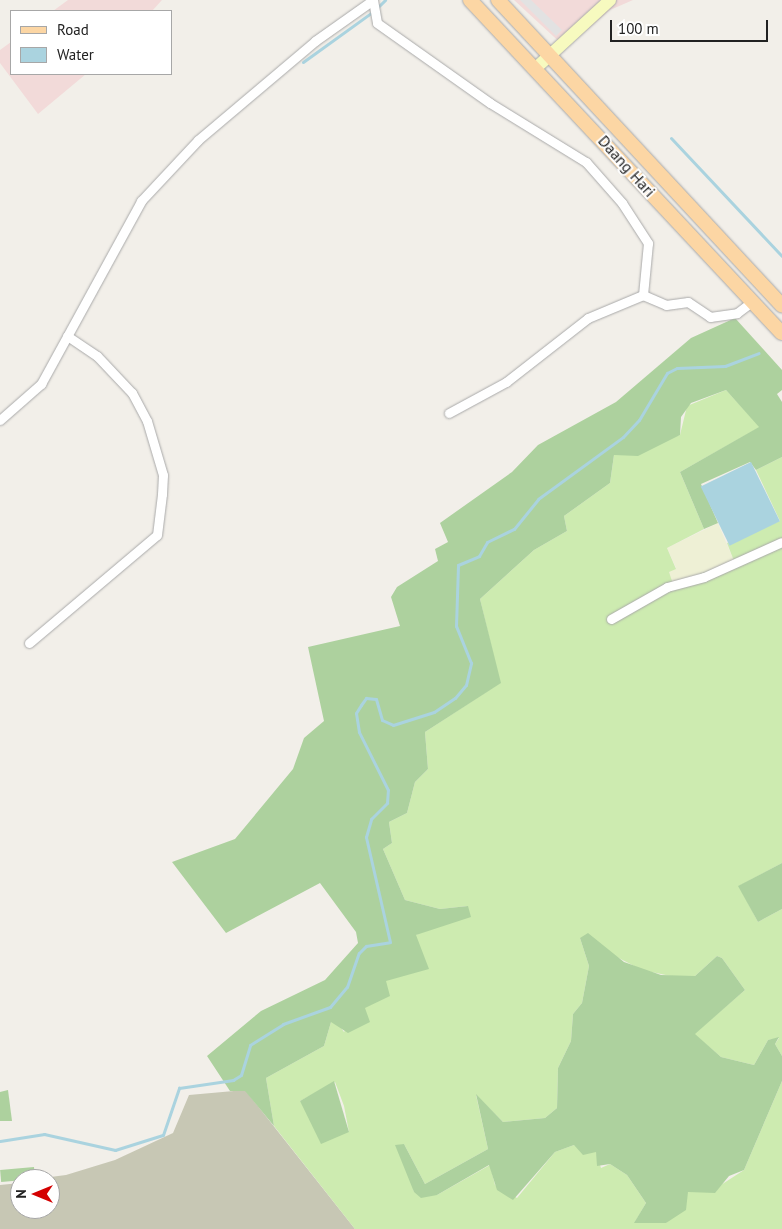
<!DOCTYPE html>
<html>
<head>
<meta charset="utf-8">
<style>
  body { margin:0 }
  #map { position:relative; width:782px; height:1229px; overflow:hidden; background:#f2efe9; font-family:"PT Sans",sans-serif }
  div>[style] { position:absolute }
  .commercial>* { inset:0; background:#f2dad9 }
  .construction>* { inset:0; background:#c7c7b4 }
  .farmland>* { inset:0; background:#eef0d5 }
  .grass>* { inset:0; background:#cdebb0 }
  .forest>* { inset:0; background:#add19e; transform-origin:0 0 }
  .parking>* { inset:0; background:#e2e2e2 }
  .water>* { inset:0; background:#aad3df; transform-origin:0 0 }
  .stream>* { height:3px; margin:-1.5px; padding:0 1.5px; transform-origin:1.5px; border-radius:1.5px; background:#aad3df }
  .roads { filter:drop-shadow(0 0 1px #a9a9a9) drop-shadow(0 0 1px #a9a9a9) }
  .street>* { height:9px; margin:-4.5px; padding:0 4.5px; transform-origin:4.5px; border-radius:4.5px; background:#fff }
  .secondary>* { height:12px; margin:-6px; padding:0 6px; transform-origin:6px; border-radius:6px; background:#f7fabf }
  .primary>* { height:14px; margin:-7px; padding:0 7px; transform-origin:7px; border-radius:7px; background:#fcd6a4 }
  span { translate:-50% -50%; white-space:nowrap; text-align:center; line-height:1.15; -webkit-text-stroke:4px #fff; paint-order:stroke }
  .street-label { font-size:16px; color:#222 }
  .legend { position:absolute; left:10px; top:10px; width:162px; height:65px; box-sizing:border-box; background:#fff; border:1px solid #a7a7a7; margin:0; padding:6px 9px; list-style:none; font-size:15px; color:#222 }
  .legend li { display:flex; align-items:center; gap:10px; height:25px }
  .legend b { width:25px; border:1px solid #a7a7a7 }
  .north { position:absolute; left:10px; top:1169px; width:50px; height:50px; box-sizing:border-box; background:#fff; border:1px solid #a7a7a7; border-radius:50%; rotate:270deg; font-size:14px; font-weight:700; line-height:20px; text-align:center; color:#222 }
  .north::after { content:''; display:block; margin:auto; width:18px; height:22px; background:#d40000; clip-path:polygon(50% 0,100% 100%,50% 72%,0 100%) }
  .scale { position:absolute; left:610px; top:20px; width:158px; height:22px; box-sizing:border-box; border:2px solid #222; border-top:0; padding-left:6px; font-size:15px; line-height:18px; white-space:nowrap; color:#222; -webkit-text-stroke:4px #fff; paint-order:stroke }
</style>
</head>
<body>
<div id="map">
  <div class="commercial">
    <i style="clip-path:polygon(68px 0,162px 0,152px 11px,53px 11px)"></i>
    <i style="clip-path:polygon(514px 0,633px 0,610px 10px,566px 48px)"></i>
    <i style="clip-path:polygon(11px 42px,11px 74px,86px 74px,38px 114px,0 63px,0 50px)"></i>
  </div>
  <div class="construction">
    <i style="clip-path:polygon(245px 1090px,355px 1229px,0 1229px,0 1185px,20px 1183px,20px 1209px,50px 1209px,50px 1179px,35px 1179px,66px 1175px,115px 1160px,173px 1133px,189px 1095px)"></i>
  </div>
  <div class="farmland">
    <i style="clip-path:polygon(718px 523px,734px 561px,673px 584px,668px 572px,676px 568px,667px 548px)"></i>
  </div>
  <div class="grass">
    <i style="clip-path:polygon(evenodd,726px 390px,760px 427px,680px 472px,704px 529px,667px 548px,676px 569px,669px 572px,673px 584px,734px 561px,727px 543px,780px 521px,756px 470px,782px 457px,782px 863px,739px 886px,758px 922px,782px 909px,782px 1056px,775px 1044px,779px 1038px,768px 1040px,754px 1065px,721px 1057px,694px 1034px,745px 990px,722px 958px,717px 956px,695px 976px,680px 978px,642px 970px,580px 938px,589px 966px,582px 1003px,573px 1014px,571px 1041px,558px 1068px,557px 1108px,545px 1118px,503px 1122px,476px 1095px,488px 1149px,425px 1184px,404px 1144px,414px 1192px,437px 1195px,490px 1165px,495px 1185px,517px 1198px,555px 1152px,574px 1145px,596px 1152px,601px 1168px,610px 1164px,627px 1175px,646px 1203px,635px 1222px,666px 1223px,688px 1192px,710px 1192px,744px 1170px,782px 1081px,782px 1229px,355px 1229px,274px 1126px,266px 1078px,324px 1046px,331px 1022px,336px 1021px,344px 1032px,416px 935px,468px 906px,440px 909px,405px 900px,383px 849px,392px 843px,389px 822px,407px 813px,415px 782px,428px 769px,425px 732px,500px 683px,480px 599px,534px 550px,567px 531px,564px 516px,610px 483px,614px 455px,680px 435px,687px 406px,726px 390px,335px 1082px,344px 1106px,349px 1132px,300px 1101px,335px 1082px)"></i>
  </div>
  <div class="forest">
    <i style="clip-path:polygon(735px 318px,782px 370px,782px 390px,777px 394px,782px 402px,782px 457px,756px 470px,750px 462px,701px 484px,718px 523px,704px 529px,680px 472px,759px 427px,726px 390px,691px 403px,681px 417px,680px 435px,638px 456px,614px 455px,610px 483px,564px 516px,567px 531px,534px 550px,480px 599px,501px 683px,425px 732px,428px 769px,415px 782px,407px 813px,389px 822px,392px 843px,383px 849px,405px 900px,440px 909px,468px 906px,471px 917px,416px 935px,429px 969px,386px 981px,390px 996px,365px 1008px,370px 1022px,348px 1033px,331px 1022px,324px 1046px,266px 1078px,274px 1126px,245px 1091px,230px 1091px,207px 1056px,261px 1011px,325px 980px,358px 943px,356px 932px,320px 883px,226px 933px,172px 862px,235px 839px,293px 769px,304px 738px,324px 721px,308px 647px,400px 626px,391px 597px,397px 587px,438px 561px,435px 549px,448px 542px,440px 523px,512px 472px,538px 445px,616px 402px,691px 338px)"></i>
    <i style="clip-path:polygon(782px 863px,782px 909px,758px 922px,738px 886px)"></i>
    <i style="clip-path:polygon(588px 933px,624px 962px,661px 975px,695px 976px,717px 956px,722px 958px,745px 990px,695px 1034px,721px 1057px,754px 1065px,768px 1040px,779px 1037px,775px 1044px,782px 1056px,782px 1081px,744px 1170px,729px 1176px,715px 1193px,688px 1192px,686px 1210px,666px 1223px,634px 1223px,646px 1203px,627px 1175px,610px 1164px,597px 1166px,596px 1152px,583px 1155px,574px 1145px,555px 1152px,513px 1200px,497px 1190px,489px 1165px,437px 1195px,421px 1198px,414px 1192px,395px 1145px,404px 1144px,425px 1184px,488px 1149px,476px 1094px,503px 1122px,545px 1118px,557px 1108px,558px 1068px,571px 1041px,573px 1014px,582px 1003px,589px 966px,580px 938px)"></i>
    <i style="clip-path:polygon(334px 1081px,349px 1132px,321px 1144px,300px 1101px)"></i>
    <i style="clip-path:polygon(8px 1090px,12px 1121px,0 1121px,0 1092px)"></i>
    <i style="left:34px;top:1167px;width:12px;height:34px;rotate:85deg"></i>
  </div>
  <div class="parking">
    <i style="clip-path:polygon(520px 0,531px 0,562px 30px,556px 36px)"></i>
  </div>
  <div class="water">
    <i style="left:751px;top:462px;width:66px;height:56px;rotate:64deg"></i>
  </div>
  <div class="stream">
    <i style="left:378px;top:7px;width:10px;rotate:-45deg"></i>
    <i style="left:303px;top:62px;width:84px;rotate:-35.8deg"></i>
    <i style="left:671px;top:138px;width:162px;rotate:46.8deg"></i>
    <i style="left:0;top:1141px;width:45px;rotate:-9deg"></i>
    <i style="left:44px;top:1134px;width:73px;rotate:12.7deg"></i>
    <i style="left:115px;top:1150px;width:50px;rotate:-17.4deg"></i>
    <i style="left:163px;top:1135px;width:50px;rotate:-71.2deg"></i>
    <i style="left:179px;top:1088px;width:55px;rotate:-8.4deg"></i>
    <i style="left:233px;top:1080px;width:9px;rotate:-32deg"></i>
    <i style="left:241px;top:1075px;width:31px;rotate:-73deg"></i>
    <i style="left:250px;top:1045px;width:39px;rotate:-32deg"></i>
    <i style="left:283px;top:1024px;width:50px;rotate:-19.9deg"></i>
    <i style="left:330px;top:1007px;width:26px;rotate:-50deg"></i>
    <i style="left:347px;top:987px;width:36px;rotate:-71deg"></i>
    <i style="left:359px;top:953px;width:10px;rotate:-45deg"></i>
    <i style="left:366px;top:946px;width:24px;rotate:-9deg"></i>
    <i style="left:390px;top:942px;width:108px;rotate:-102.9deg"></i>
    <i style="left:366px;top:837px;width:19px;rotate:-74deg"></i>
    <i style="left:371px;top:819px;width:23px;rotate:-45deg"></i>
    <i style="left:387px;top:803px;width:13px;rotate:-86deg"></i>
    <i style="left:388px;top:790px;width:65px;rotate:-116.6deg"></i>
    <i style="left:359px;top:732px;width:19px;rotate:-99deg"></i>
    <i style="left:356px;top:713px;width:9px;rotate:-58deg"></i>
    <i style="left:361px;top:705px;width:9px;rotate:-54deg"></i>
    <i style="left:366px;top:698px;width:10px;rotate:6deg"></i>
    <i style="left:376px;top:699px;width:22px;rotate:74deg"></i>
    <i style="left:382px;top:720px;width:12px;rotate:24deg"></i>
    <i style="left:393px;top:725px;width:43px;rotate:-17.6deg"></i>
    <i style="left:434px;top:712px;width:25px;rotate:-34deg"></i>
    <i style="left:455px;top:698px;width:17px;rotate:-50deg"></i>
    <i style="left:466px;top:685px;width:23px;rotate:-77deg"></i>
    <i style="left:471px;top:663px;width:40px;rotate:-112deg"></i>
    <i style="left:456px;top:626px;width:61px;rotate:-88.1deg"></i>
    <i style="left:458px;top:565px;width:23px;rotate:-23deg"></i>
    <i style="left:479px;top:556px;width:16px;rotate:-60deg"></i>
    <i style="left:487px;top:542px;width:30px;rotate:-26deg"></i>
    <i style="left:514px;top:529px;width:38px;rotate:-51deg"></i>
    <i style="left:538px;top:499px;width:105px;rotate:-36.1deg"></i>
    <i style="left:623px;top:437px;width:23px;rotate:-47deg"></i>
    <i style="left:639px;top:420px;width:55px;rotate:-59.2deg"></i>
    <i style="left:667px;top:373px;width:11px;rotate:-27deg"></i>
    <i style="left:677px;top:368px;width:48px;rotate:-2.4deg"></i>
    <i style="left:725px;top:366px;width:36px;rotate:-21deg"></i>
  </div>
  <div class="roads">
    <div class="street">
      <i style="left:643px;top:295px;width:25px;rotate:23deg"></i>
      <i style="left:666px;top:305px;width:22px;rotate:-8deg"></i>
      <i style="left:688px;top:302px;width:27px;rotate:34deg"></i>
      <i style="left:710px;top:317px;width:27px;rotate:-8deg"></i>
      <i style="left:737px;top:313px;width:20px;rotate:-37deg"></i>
      <i style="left:0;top:420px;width:55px;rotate:-41.3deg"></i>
      <i style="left:41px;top:384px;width:209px;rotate:-61.3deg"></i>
      <i style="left:141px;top:201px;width:83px;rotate:-46.9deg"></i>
      <i style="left:198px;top:140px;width:153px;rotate:-40.2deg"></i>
      <i style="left:315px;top:41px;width:71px;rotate:-35.3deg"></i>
      <i style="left:373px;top:0;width:23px;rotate:80deg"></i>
      <i style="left:377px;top:23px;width:138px;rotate:35.3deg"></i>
      <i style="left:490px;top:103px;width:113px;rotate:31.6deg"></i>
      <i style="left:586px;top:162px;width:55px;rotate:48.7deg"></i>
      <i style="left:622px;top:203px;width:48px;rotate:57deg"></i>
      <i style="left:648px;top:243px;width:52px;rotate:95.5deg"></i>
      <i style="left:643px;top:295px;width:60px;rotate:157.3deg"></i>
      <i style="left:588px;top:318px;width:104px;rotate:142deg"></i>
      <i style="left:506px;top:382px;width:65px;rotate:151.5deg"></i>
      <i style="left:611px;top:619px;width:64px;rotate:-29.7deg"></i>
      <i style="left:667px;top:587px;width:38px;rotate:-15deg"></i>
      <i style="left:704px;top:577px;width:85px;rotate:-24.2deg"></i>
      <i style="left:29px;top:643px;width:167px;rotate:-40.2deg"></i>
      <i style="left:157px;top:535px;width:41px;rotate:-83deg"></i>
      <i style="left:162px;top:494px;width:19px;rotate:-87deg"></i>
      <i style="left:163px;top:475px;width:56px;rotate:-106.5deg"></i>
      <i style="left:147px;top:421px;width:32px;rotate:-118deg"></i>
      <i style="left:132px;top:393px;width:51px;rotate:-133.4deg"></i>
      <i style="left:97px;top:356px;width:36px;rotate:-146deg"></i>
    </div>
    <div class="secondary">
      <i style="left:537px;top:67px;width:99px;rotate:-42.5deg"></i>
    </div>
    <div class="primary">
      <i style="left:470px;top:0;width:456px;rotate:46.9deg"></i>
      <i style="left:498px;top:0;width:417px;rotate:47.1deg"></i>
    </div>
  </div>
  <div class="street-label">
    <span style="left:627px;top:166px;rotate:48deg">Daang Hari</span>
  </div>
  <ul class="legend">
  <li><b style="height:6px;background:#fcd6a4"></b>Road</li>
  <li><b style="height:14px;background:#aad3df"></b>Water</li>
  </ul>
  <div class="north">N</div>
  <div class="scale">100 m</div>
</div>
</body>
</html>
